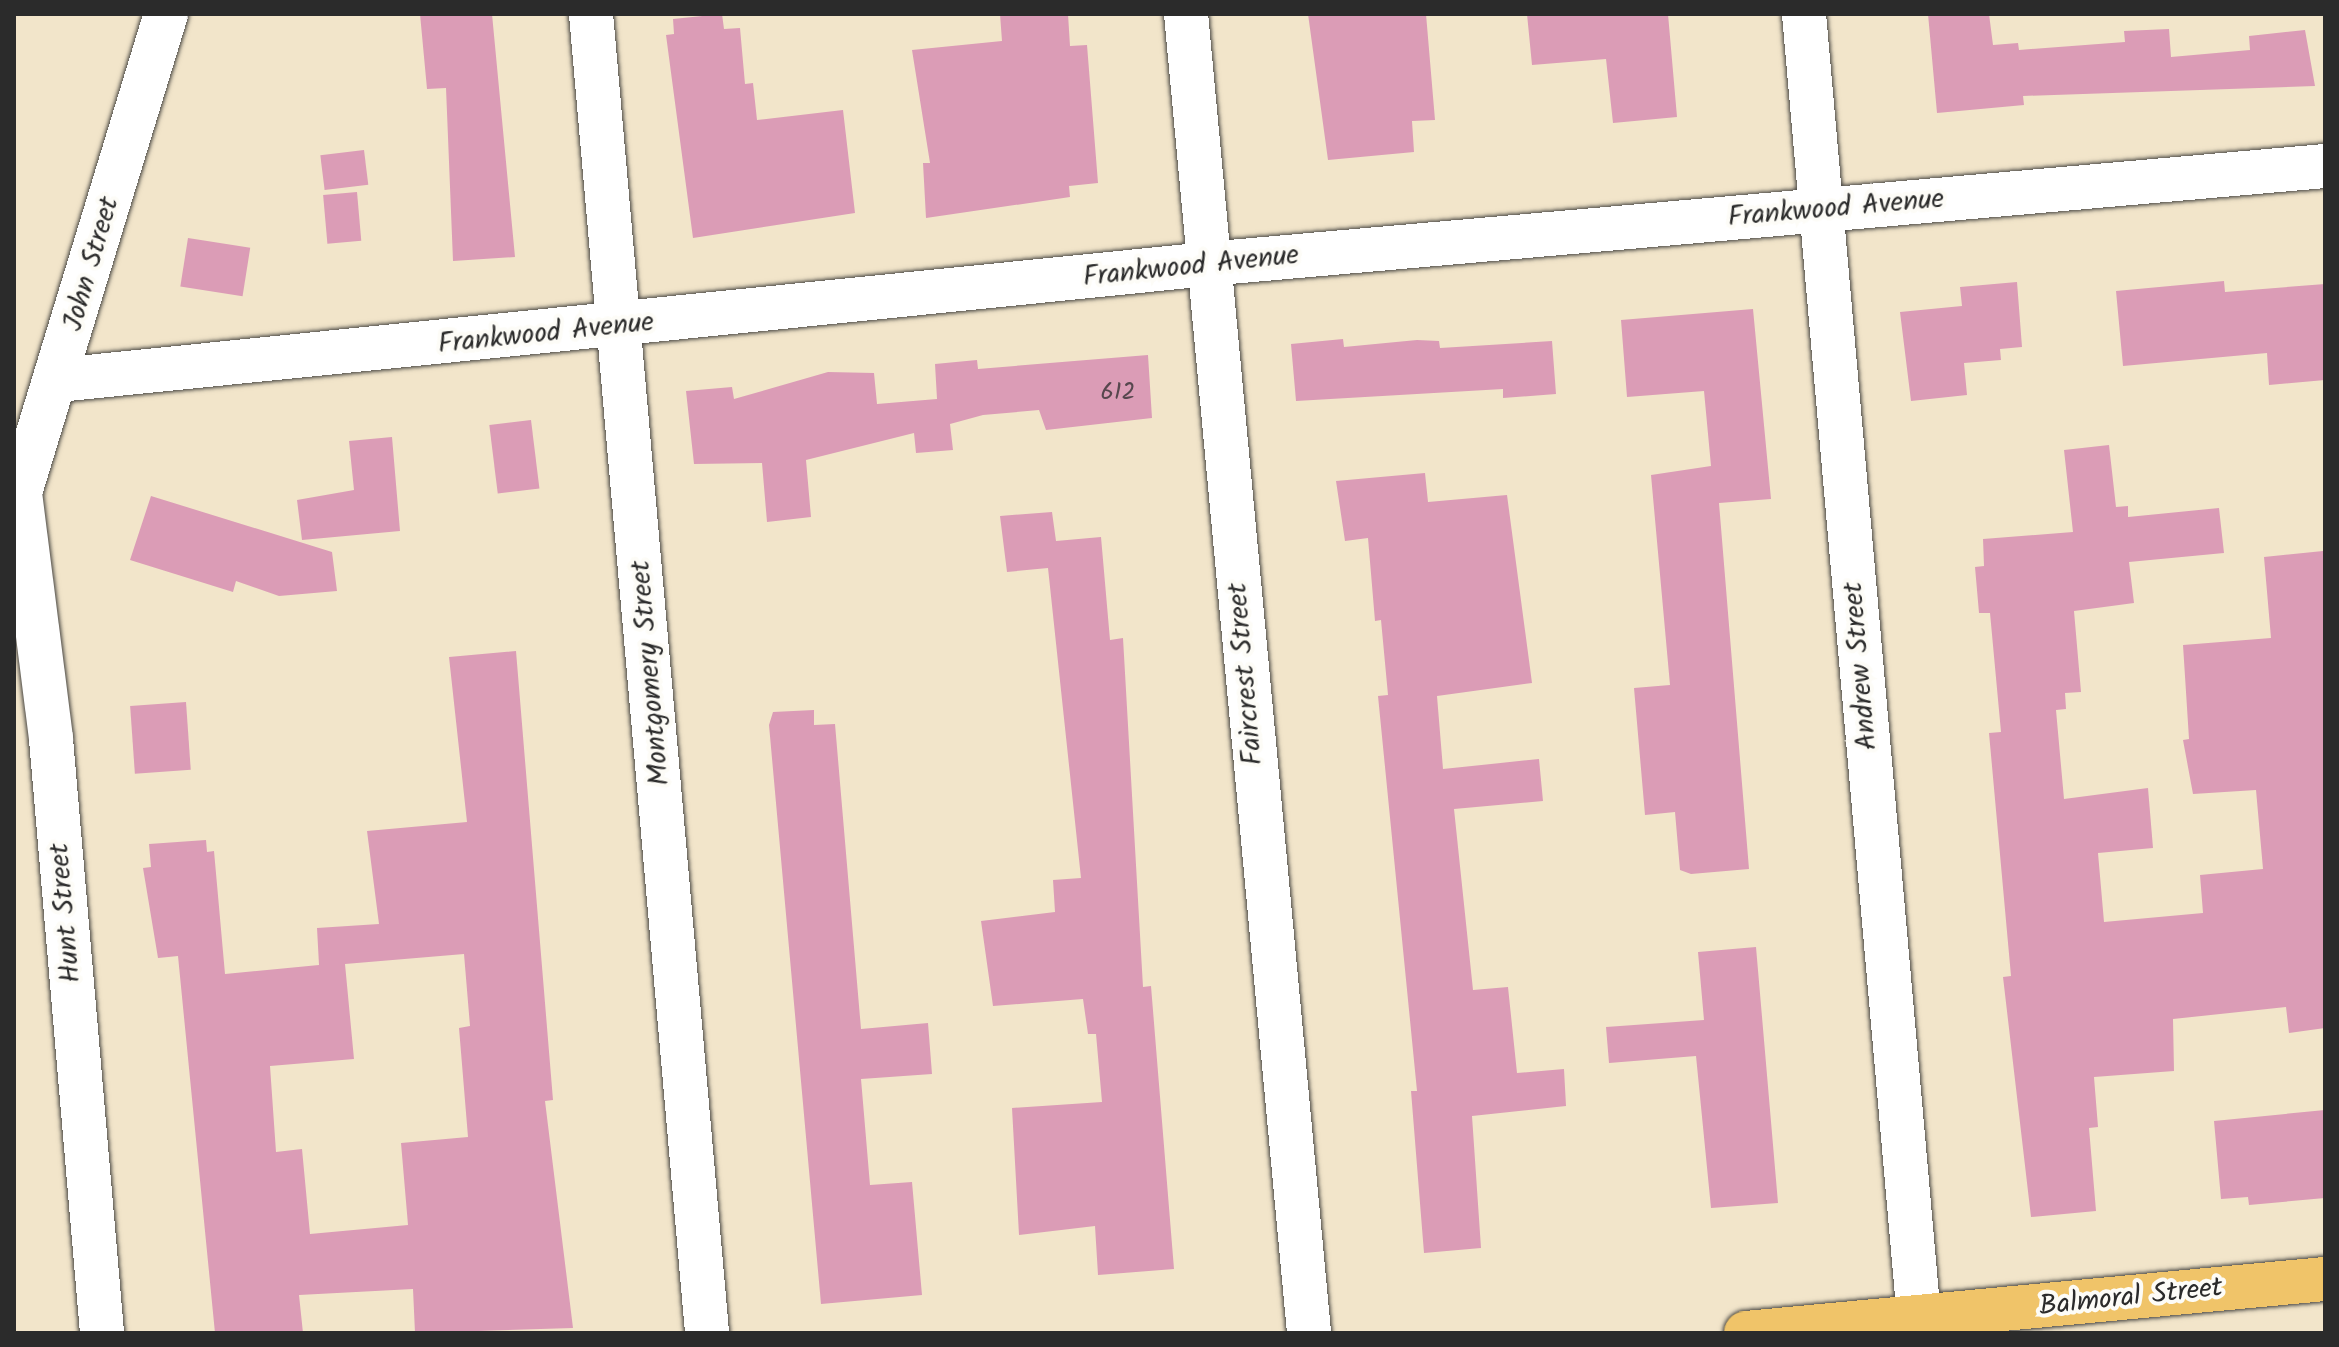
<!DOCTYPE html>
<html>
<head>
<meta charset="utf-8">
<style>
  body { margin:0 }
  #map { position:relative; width:2339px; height:1347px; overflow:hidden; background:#f2e5ca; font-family:Kalam,sans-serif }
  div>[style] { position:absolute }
  .building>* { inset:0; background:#db9cb6; transform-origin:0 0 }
  .roads { filter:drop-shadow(0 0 2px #494743) drop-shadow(0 0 2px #494743) }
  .minor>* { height:44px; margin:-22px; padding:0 22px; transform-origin:22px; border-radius:22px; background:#fff }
  .major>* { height:44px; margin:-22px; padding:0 22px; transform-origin:22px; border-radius:22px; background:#f0c469 }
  span { translate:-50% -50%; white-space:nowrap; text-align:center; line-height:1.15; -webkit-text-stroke:8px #fdfcf7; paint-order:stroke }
  .number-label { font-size:24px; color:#57474e }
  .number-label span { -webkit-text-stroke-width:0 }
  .street-label { font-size:28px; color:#2b2b2b }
  .frame { position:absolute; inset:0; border:16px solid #2b2b2b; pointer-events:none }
</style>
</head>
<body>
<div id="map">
  <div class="building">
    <i style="clip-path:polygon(420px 14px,492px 14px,515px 257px,453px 261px,446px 88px,427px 89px)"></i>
    <i style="clip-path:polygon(722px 14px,724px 29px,740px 28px,745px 84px,753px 83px,757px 120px,843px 110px,855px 213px,693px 238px,666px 35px,674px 34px,673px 19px)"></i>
    <i style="clip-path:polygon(1000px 14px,1068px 14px,1070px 46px,1087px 45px,1098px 183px,1069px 186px,1070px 197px,926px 218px,923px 163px,930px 163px,912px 50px,1002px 41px)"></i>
    <i style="clip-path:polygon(1308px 14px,1426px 14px,1435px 120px,1412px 121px,1414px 152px,1328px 160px)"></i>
    <i style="clip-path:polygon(1527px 14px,1668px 14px,1677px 117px,1613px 123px,1606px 59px,1532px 65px)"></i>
    <i style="clip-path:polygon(1928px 14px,1989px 14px,1993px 45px,2018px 43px,2019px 50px,2125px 42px,2124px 31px,2169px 29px,2171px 57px,2250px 50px,2249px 36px,2305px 30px,2315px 86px,2023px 96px,2024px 105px,1937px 113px)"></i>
    <i style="left:364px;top:150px;width:35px;height:44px;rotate:83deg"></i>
    <i style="left:357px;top:192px;width:49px;height:34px;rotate:85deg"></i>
    <i style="left:188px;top:238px;width:63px;height:49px;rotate:9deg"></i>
    <i style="clip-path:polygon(2224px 281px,2225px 292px,2325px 284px,2325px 380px,2269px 385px,2267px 353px,2123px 366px,2116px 291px)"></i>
    <i style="clip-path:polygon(2017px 282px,2022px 347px,2000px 349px,2001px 360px,1964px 363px,1967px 395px,1911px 401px,1900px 312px,1962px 306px,1960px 287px)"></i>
    <i style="clip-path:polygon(1753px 309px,1771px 499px,1719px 503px,1749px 869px,1691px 874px,1680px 870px,1675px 812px,1645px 815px,1634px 688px,1670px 685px,1651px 475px,1711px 466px,1704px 391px,1627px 397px,1621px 320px)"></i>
    <i style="clip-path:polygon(1343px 339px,1344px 347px,1417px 340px,1439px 341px,1440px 348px,1552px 341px,1556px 394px,1503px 398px,1503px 389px,1296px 401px,1291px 344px)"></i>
    <i style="clip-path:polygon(1148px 355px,1152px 418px,1046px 430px,1039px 410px,983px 415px,950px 424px,953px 450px,916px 453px,914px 433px,806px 460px,811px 517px,767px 522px,762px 463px,694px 464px,686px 391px,732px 387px,734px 399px,828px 372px,874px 373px,877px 404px,937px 399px,935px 364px,977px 360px,978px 369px)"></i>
    <i style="left:531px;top:420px;width:69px;height:42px;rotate:83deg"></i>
    <i style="clip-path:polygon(392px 437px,400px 531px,302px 540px,297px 500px,354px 490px,349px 441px)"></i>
    <i style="clip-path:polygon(2109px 445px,2116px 507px,2128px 506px,2128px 517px,2219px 508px,2224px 553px,2129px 562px,2134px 603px,2074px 611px,2081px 692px,2065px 693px,2066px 709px,2056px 710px,2064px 799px,2148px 788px,2153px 848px,2098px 853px,2104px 922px,2203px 913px,2200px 875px,2263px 869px,2256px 790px,2193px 794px,2183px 740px,2189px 739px,2183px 645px,2271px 638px,2264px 557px,2323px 551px,2325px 1028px,2289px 1033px,2286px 1007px,2173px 1019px,2174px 1071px,2094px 1077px,2098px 1127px,2089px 1128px,2096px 1211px,2031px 1217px,2003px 977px,2011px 976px,1989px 733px,2001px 732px,1990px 613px,1979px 613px,1975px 567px,1984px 566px,1983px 539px,2073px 532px,2064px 450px)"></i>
    <i style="clip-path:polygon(1425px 473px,1428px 502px,1507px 495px,1532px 683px,1437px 696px,1443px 769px,1539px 759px,1543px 801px,1454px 809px,1473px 990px,1508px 987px,1517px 1073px,1564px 1069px,1566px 1106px,1472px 1116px,1481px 1248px,1424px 1253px,1411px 1091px,1417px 1091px,1378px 696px,1388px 695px,1381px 620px,1375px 621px,1368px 538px,1345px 541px,1336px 481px)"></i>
    <i style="clip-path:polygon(151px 496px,332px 552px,337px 591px,279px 596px,236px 581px,233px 592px,130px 560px)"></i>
    <i style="clip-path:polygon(1052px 512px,1056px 541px,1101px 537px,1110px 640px,1123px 638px,1143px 987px,1151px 986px,1174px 1269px,1098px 1275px,1095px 1226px,1019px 1235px,1012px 1108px,1102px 1102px,1096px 1034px,1088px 1034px,1083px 999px,993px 1006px,981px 921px,1055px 912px,1053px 880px,1081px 878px,1048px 568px,1007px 572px,1000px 516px)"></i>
    <i style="clip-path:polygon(evenodd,516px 651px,553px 1100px,545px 1101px,573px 1328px,415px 1333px,413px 1289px,299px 1295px,303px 1333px,215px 1333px,178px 956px,158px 958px,143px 868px,151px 867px,149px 844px,206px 840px,207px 852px,214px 851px,225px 974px,319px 965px,317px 928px,379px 924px,367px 831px,467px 822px,449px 657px,516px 651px,464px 954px,470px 1026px,459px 1028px,468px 1137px,401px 1143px,408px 1225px,310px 1234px,302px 1149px,276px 1152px,270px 1066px,354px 1059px,345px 964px,464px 954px)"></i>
    <i style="left:186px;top:702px;width:68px;height:56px;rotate:86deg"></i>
    <i style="clip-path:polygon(814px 710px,814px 725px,835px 724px,861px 1029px,928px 1023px,932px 1074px,861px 1079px,870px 1185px,912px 1182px,922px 1295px,821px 1304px,769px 725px,773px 712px)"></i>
    <i style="clip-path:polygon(1756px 947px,1778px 1203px,1711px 1208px,1696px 1056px,1609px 1063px,1606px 1027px,1704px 1020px,1698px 952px)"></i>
    <i style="clip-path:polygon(2325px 1110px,2325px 1198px,2249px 1205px,2248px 1197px,2221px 1199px,2214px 1121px)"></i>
  </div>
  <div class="roads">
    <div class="minor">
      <i style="left:591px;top:14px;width:1324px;rotate:84.97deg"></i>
      <i style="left:1186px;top:14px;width:1325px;rotate:84.67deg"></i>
      <i style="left:1804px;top:14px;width:1310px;rotate:84.96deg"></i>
      <i style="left:58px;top:380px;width:1155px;rotate:-5.76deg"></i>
      <i style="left:1207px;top:264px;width:1122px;rotate:-5.01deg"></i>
      <i style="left:20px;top:493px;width:248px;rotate:82.8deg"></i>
      <i style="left:51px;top:739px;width:596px;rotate:85.09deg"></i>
      <i style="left:14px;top:512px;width:521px;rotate:-73.03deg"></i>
    </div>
    <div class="major">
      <i style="left:1746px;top:1333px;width:582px;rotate:-5.33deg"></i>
    </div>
  </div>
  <div class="number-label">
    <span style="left:1118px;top:393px">612</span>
  </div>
  <div class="street-label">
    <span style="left:1836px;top:209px;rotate:-5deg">Frankwood Avenue</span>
    <span style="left:92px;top:264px;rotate:-74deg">John Street</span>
    <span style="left:1191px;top:267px;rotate:-6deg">Frankwood Avenue</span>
    <span style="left:546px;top:334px;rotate:-6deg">Frankwood Avenue</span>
    <span style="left:1861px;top:666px;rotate:-95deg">Andrew Street</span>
    <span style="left:651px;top:673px;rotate:-95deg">Montgomery Street</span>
    <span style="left:1246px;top:674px;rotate:-95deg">Faircrest Street</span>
    <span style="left:66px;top:913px;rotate:-95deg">Hunt Street</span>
    <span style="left:2131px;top:1298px;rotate:-6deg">Balmoral Street</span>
  </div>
  <div class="frame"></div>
</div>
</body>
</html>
